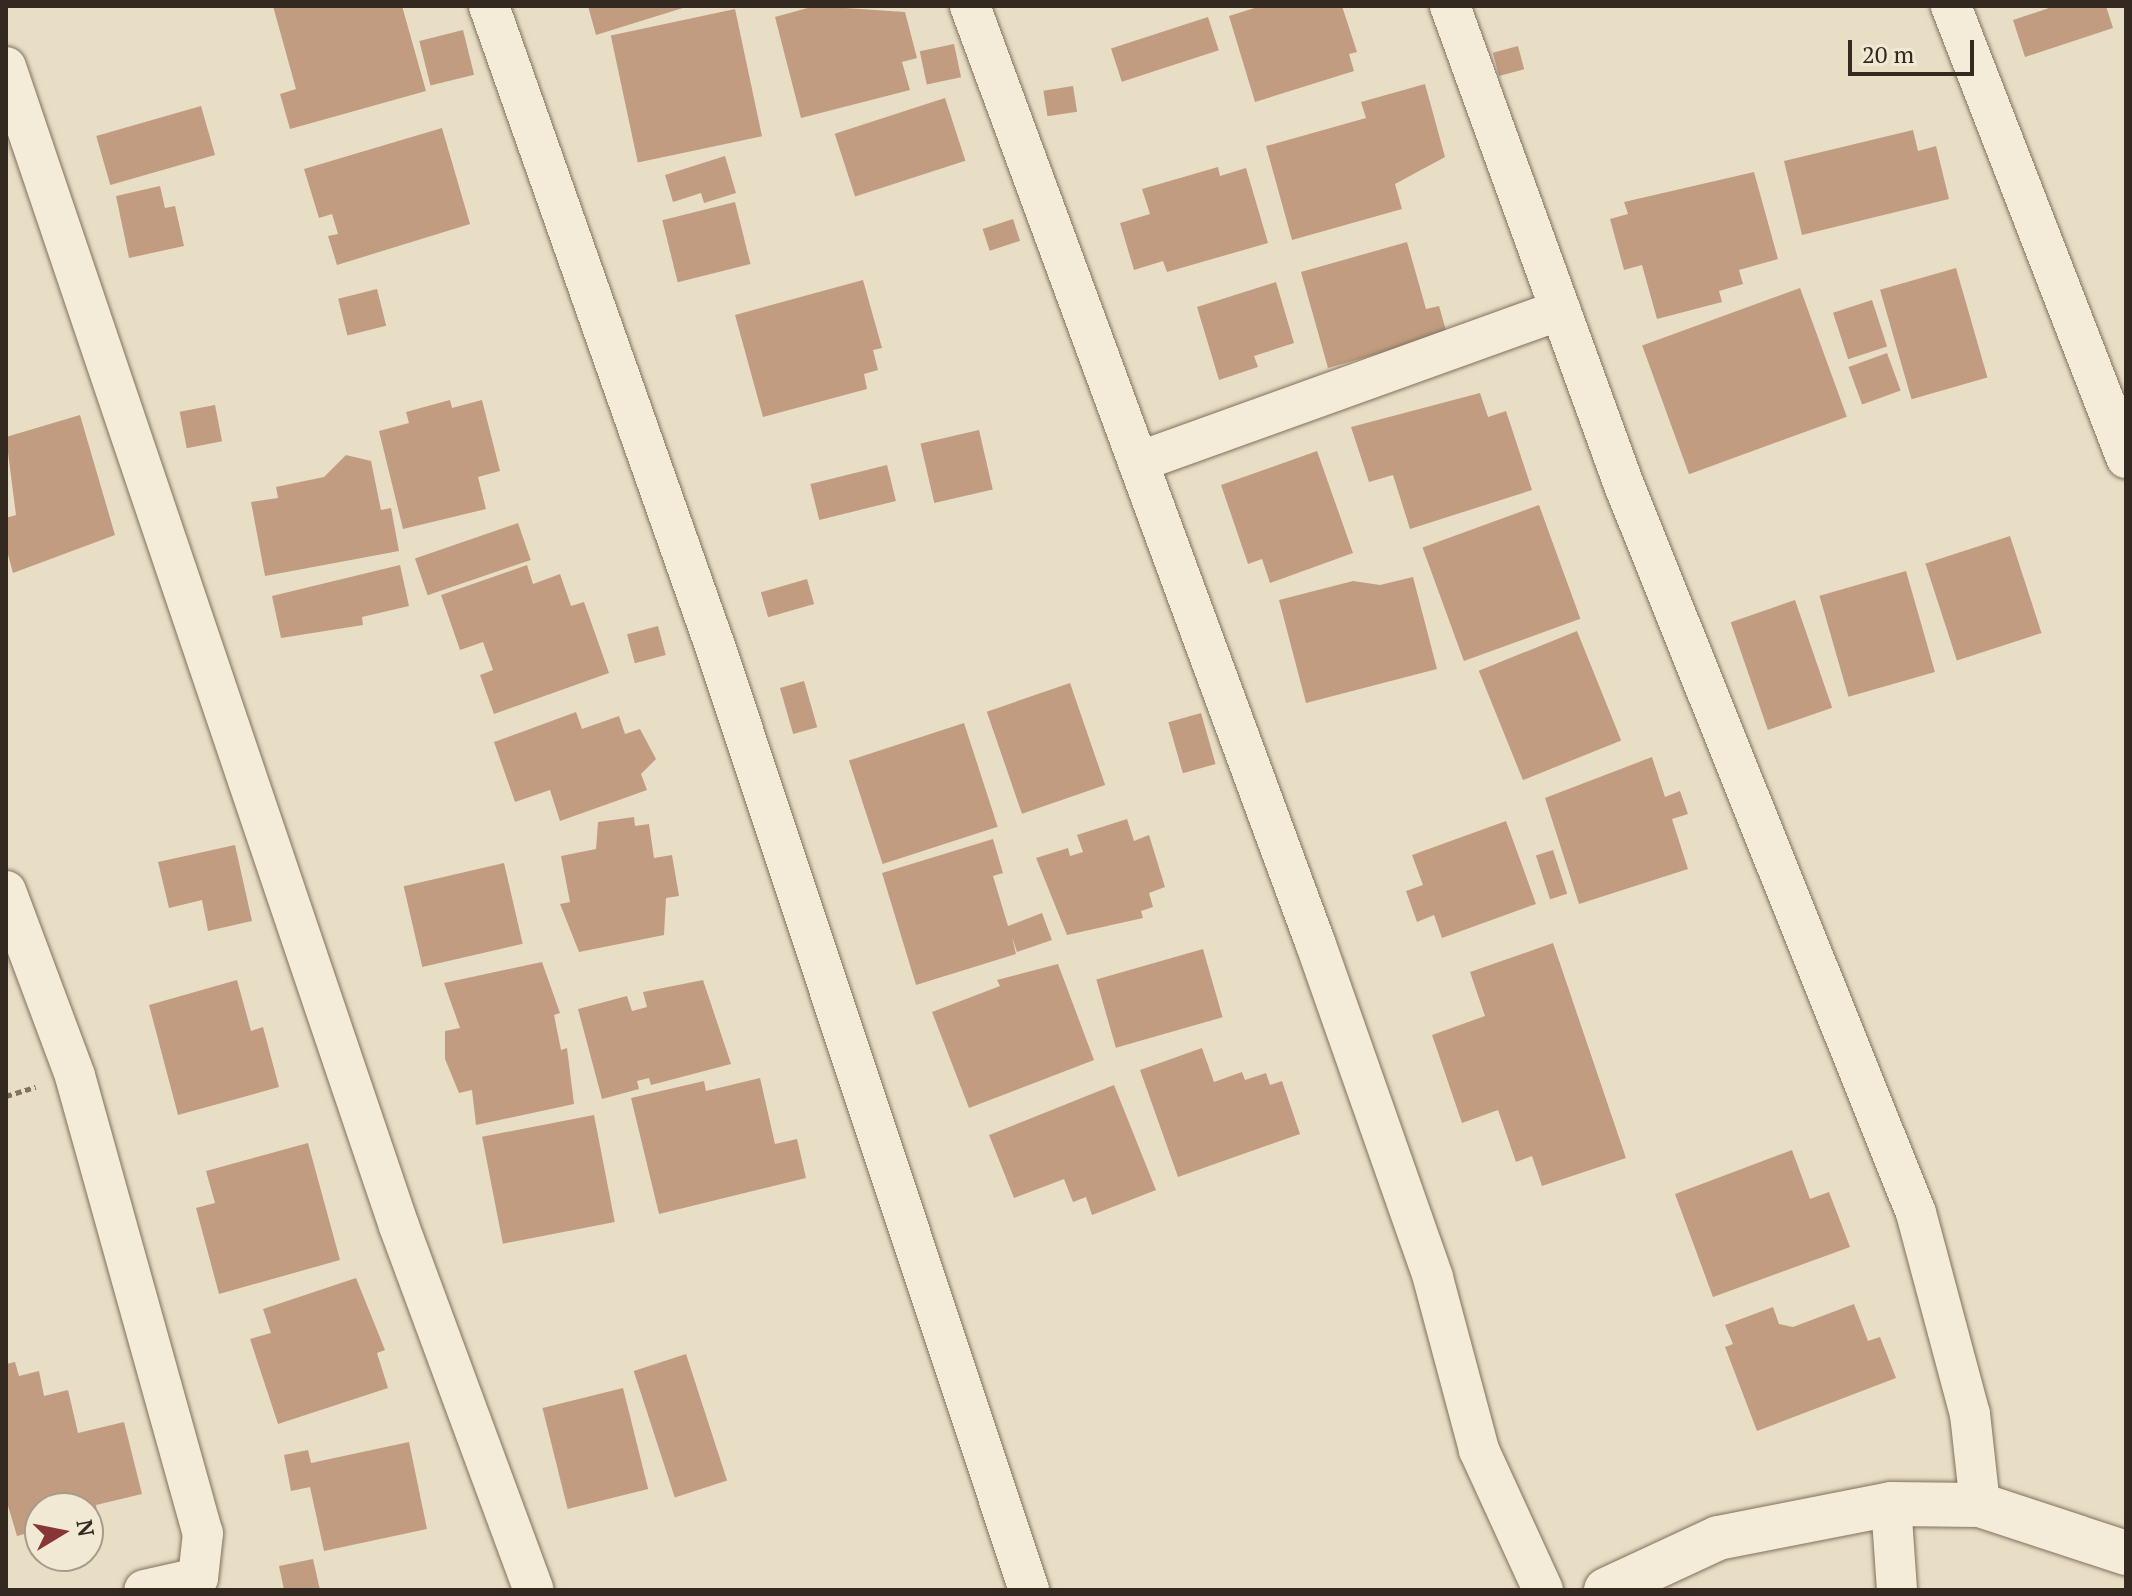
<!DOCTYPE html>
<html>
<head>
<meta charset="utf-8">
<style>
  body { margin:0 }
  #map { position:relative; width:2132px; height:1596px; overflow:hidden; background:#e8dec5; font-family:"PT Serif",serif }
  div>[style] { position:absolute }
  .building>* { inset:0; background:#c29c80; transform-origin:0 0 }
  .path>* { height:5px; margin-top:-2.5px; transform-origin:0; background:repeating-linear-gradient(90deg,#81715e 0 6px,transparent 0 10px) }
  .roads { filter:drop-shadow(0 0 2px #81715e) drop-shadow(0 0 2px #81715e) }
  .minor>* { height:40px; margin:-20px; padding:0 20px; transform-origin:20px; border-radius:20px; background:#f4ecd8 }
  .tertiary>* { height:44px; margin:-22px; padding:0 22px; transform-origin:22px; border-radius:22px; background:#f4ecd8 }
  span { translate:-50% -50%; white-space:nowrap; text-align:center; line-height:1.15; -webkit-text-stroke:8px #f1e9d4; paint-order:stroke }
  .frame { position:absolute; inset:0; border:8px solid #332920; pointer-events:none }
  .north { position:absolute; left:24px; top:1492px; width:80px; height:80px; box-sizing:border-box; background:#f1e9d4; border:2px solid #a59c8c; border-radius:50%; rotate:80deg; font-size:22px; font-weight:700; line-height:32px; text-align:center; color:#332920 }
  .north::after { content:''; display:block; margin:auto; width:28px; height:36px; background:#883635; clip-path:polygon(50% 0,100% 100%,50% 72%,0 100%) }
  .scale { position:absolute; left:1848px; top:40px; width:126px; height:36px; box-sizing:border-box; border:4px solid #332920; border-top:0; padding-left:10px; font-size:24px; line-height:28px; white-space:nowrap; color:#332920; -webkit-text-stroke:6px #f1e9d4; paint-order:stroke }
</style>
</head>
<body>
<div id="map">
  <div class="building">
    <i style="clip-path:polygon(273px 6px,402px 6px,426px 91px,290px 129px,280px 94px,296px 89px)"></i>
    <i style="clip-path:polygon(588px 6px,686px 6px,686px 7px,596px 35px)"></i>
    <i style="clip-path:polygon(815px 6px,905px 12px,917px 58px,902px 62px,910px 90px,801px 118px,775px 17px)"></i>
    <i style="clip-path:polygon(1261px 6px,1342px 6px,1357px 52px,1349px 54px,1354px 71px,1255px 102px,1229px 16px)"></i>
    <i style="clip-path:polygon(2055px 6px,2106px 6px,2113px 28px,2025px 57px,2013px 20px)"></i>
    <i style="left:735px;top:9px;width:130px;height:127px;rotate:78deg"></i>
    <i style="left:1208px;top:17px;width:35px;height:102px;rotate:72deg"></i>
    <i style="left:463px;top:30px;width:46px;height:45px;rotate:76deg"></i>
    <i style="left:954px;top:44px;width:34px;height:35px;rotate:78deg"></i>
    <i style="left:1518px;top:46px;width:24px;height:26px;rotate:75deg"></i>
    <i style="clip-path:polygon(1425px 84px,1445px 157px,1395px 184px,1402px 209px,1292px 240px,1266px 146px,1366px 118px,1361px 102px)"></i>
    <i style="left:1073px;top:86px;width:26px;height:30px;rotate:81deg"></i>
    <i style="left:945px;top:98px;width:66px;height:116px;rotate:72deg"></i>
    <i style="left:201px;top:106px;width:51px;height:109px;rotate:74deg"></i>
    <i style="clip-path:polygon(442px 128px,470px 224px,337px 265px,328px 236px,338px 234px,332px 214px,319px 218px,304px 169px)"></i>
    <i style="clip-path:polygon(1913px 130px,1918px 151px,1936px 146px,1949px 199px,1802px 235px,1784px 161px)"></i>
    <i style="clip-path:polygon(725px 156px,736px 193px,704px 203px,701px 193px,673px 202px,665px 175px)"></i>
    <i style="clip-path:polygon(1218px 167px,1220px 176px,1246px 168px,1268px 243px,1167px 272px,1163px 261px,1134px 270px,1120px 223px,1150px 214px,1142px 189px)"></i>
    <i style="clip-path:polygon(1754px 172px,1778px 259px,1739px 270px,1743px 284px,1719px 291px,1722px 302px,1657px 319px,1642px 265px,1624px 270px,1610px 219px,1628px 214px,1624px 202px)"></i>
    <i style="clip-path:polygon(160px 186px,165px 208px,175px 206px,184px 246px,129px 258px,116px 196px)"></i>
    <i style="left:735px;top:202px;width:64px;height:75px;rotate:76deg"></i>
    <i style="left:1013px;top:219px;width:23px;height:32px;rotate:72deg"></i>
    <i style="clip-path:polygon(1407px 242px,1426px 309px,1439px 306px,1447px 334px,1328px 368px,1301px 272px)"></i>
    <i style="left:1956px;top:268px;width:114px;height:79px;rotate:74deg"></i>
    <i style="clip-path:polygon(863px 280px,882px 348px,873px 350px,878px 370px,864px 374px,867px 389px,763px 417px,735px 315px)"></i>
    <i style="clip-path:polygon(1276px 282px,1294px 343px,1254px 356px,1258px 367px,1219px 380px,1197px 307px)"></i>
    <i style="left:1800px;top:288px;width:137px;height:168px;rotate:70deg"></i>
    <i style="left:377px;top:289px;width:38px;height:40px;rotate:76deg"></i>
    <i style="left:1872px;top:300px;width:49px;height:41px;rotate:72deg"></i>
    <i style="left:1887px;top:353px;width:40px;height:41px;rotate:70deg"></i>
    <i style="clip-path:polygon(1480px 393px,1488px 417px,1506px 411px,1532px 490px,1410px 529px,1393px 475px,1369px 482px,1351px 427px)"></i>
    <i style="clip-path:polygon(450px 400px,452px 408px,482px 400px,500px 471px,478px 477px,486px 509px,403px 529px,379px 431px,409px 423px,406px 412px)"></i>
    <i style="left:215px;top:405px;width:37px;height:36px;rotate:79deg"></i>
    <i style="clip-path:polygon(80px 415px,115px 535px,13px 573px,6px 547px,6px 518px,16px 515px,6px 437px)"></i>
    <i style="left:979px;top:430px;width:61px;height:60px;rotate:77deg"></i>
    <i style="clip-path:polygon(1317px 451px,1353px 553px,1270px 583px,1262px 559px,1248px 564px,1221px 485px)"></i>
    <i style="clip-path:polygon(346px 455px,371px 461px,381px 510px,391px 508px,399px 551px,265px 576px,251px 502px,278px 498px,276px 487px,324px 477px)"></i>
    <i style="left:887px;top:465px;width:37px;height:79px;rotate:76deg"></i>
    <i style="left:1539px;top:505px;width:121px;height:124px;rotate:70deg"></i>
    <i style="left:518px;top:523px;width:39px;height:109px;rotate:71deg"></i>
    <i style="left:2010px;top:536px;width:102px;height:89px;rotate:72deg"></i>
    <i style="clip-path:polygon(400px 565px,409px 606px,362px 617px,363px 625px,281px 638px,272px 596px)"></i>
    <i style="clip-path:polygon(527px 565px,533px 584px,560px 574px,571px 606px,584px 602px,609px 673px,494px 714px,480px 675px,493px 670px,483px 642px,460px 650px,441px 595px)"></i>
    <i style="left:1906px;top:571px;width:105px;height:90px;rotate:74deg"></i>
    <i style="clip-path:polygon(1413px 577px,1437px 669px,1306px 703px,1279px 600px,1353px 581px,1380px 585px)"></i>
    <i style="left:807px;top:579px;width:26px;height:48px;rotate:74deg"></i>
    <i style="left:1795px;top:600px;width:114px;height:68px;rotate:71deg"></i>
    <i style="left:658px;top:626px;width:30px;height:32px;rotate:75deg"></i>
    <i style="left:1577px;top:631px;width:118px;height:106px;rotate:68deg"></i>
    <i style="left:804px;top:681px;width:48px;height:25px;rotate:74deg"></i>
    <i style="left:1070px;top:683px;width:108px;height:88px;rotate:71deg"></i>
    <i style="clip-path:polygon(576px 712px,582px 729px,619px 716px,625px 734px,640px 729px,656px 759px,641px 774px,647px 790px,560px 821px,550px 790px,515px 802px,494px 742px)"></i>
    <i style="left:1201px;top:713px;width:53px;height:34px;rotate:74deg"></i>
    <i style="left:964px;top:723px;width:109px;height:121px;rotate:72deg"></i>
    <i style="clip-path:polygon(1652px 757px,1665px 797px,1680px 791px,1688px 814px,1672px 819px,1688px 869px,1579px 904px,1545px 798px)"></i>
    <i style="clip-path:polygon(634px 817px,635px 826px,649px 824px,654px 858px,672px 855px,679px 896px,666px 898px,664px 935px,579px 952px,560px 904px,570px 902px,561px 856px,596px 849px,598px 822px)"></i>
    <i style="clip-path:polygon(1127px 819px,1134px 841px,1149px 835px,1165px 887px,1149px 893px,1153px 907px,1141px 911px,1143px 918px,1067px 935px,1036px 858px,1068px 848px,1070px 856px,1083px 852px,1077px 835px)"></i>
    <i style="clip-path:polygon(1506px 821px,1536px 904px,1442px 938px,1434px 915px,1417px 922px,1406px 891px,1423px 885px,1412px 855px)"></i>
    <i style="clip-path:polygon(993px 839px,1003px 873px,993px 876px,1008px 926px,1042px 913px,1052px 940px,1017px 952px,1012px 937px,1016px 954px,916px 985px,882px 873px)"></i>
    <i style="clip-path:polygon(235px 845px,252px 921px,208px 931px,202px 900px,169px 908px,158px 862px)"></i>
    <i style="left:1553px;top:850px;width:46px;height:18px;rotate:72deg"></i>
    <i style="left:504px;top:863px;width:83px;height:103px;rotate:77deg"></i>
    <i style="clip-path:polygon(1553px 943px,1626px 1158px,1542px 1186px,1532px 1156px,1516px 1162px,1498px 1110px,1462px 1123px,1432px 1035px,1485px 1016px,1470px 972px)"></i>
    <i style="left:1203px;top:949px;width:71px;height:111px;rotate:74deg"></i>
    <i style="clip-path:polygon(542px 962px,560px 1013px,554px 1015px,561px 1050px,567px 1048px,574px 1104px,476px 1125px,472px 1090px,459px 1093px,445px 1059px,445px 1031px,460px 1028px,444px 983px)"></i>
    <i style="clip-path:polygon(1058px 964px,1094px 1060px,969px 1108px,932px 1012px,1000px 986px,997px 980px)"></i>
    <i style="clip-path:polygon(237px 980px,251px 1031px,263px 1027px,279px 1087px,178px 1115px,149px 1005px)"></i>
    <i style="clip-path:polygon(703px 980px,731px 1064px,651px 1085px,649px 1078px,637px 1081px,639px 1089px,602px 1099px,578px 1009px,627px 996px,632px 1011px,647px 1007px,643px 992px)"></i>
    <i style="clip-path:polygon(1202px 1048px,1214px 1082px,1242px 1072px,1245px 1080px,1266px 1073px,1270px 1085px,1282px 1081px,1300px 1134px,1178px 1177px,1140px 1070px)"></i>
    <i style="clip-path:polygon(760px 1078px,775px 1144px,797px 1139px,806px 1178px,659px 1214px,631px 1098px,704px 1081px,706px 1091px)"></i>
    <i style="clip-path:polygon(1114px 1085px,1156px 1190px,1092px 1215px,1086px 1197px,1073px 1202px,1064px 1179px,1014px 1198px,989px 1135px)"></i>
    <i style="left:594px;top:1115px;width:109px;height:114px;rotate:79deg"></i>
    <i style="clip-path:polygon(308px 1143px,340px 1260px,219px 1294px,196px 1208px,215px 1203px,206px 1171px)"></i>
    <i style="clip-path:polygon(1792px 1150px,1810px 1199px,1829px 1192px,1850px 1247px,1713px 1297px,1675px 1194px)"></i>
    <i style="clip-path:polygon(356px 1278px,385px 1350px,377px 1353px,388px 1388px,278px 1424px,250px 1339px,271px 1333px,263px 1309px)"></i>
    <i style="clip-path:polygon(1854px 1304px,1868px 1341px,1880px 1337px,1896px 1378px,1757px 1431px,1725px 1347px,1733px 1344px,1725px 1325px,1773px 1307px,1779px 1324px,1793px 1327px)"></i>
    <i style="left:686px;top:1354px;width:133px;height:55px;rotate:72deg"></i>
    <i style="clip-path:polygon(15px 1362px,19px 1376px,39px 1371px,44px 1396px,68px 1390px,78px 1433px,124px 1422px,142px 1494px,96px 1505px,98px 1515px,88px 1518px,88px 1508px,40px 1508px,40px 1530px,17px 1536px,6px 1499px,6px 1364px)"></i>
    <i style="left:623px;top:1388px;width:104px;height:83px;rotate:76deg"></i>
    <i style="clip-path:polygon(409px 1442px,427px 1529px,324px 1551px,310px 1487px,291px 1491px,284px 1455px,308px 1450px,311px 1463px)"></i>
    <i style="clip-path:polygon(313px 1559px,320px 1590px,284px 1590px,279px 1566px)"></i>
  </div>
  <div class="path">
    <i style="left:6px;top:1096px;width:31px;rotate:-17deg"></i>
  </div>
  <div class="roads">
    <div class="minor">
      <i style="left:489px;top:6px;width:679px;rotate:70.55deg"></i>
      <i style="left:715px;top:646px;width:995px;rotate:71.6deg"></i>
      <i style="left:970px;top:6px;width:998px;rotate:69.77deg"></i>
      <i style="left:1315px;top:942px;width:356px;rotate:70.6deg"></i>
      <i style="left:1433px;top:1278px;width:178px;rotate:75deg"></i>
      <i style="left:1479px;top:1450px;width:154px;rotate:65.4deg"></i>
      <i style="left:1450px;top:6px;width:510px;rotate:70.04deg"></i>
      <i style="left:1624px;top:485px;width:784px;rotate:68.14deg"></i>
      <i style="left:1916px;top:1213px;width:208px;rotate:75deg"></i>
      <i style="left:1970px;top:1414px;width:92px;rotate:83.7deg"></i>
      <i style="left:1951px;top:6px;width:485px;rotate:68.8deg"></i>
      <i style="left:6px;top:67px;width:1224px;rotate:71.27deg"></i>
      <i style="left:399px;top:1226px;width:388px;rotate:69.7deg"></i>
      <i style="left:1138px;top:462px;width:449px;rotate:-19.8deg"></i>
      <i style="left:6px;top:891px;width:197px;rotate:69.5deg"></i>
      <i style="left:75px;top:1076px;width:475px;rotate:74.4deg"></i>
      <i style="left:203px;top:1533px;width:45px;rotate:96.3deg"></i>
      <i style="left:198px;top:1578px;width:55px;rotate:167.5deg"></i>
      <i style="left:1891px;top:1504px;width:86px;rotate:86deg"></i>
    </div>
    <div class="tertiary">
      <i style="left:1606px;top:1590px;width:123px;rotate:-24.9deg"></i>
      <i style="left:1718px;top:1538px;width:176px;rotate:-11.1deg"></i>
      <i style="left:1891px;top:1504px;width:89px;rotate:0.6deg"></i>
      <i style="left:1980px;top:1505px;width:154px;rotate:18.2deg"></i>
    </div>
  </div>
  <div class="frame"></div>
  <div class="north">N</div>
  <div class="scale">20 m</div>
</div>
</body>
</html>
